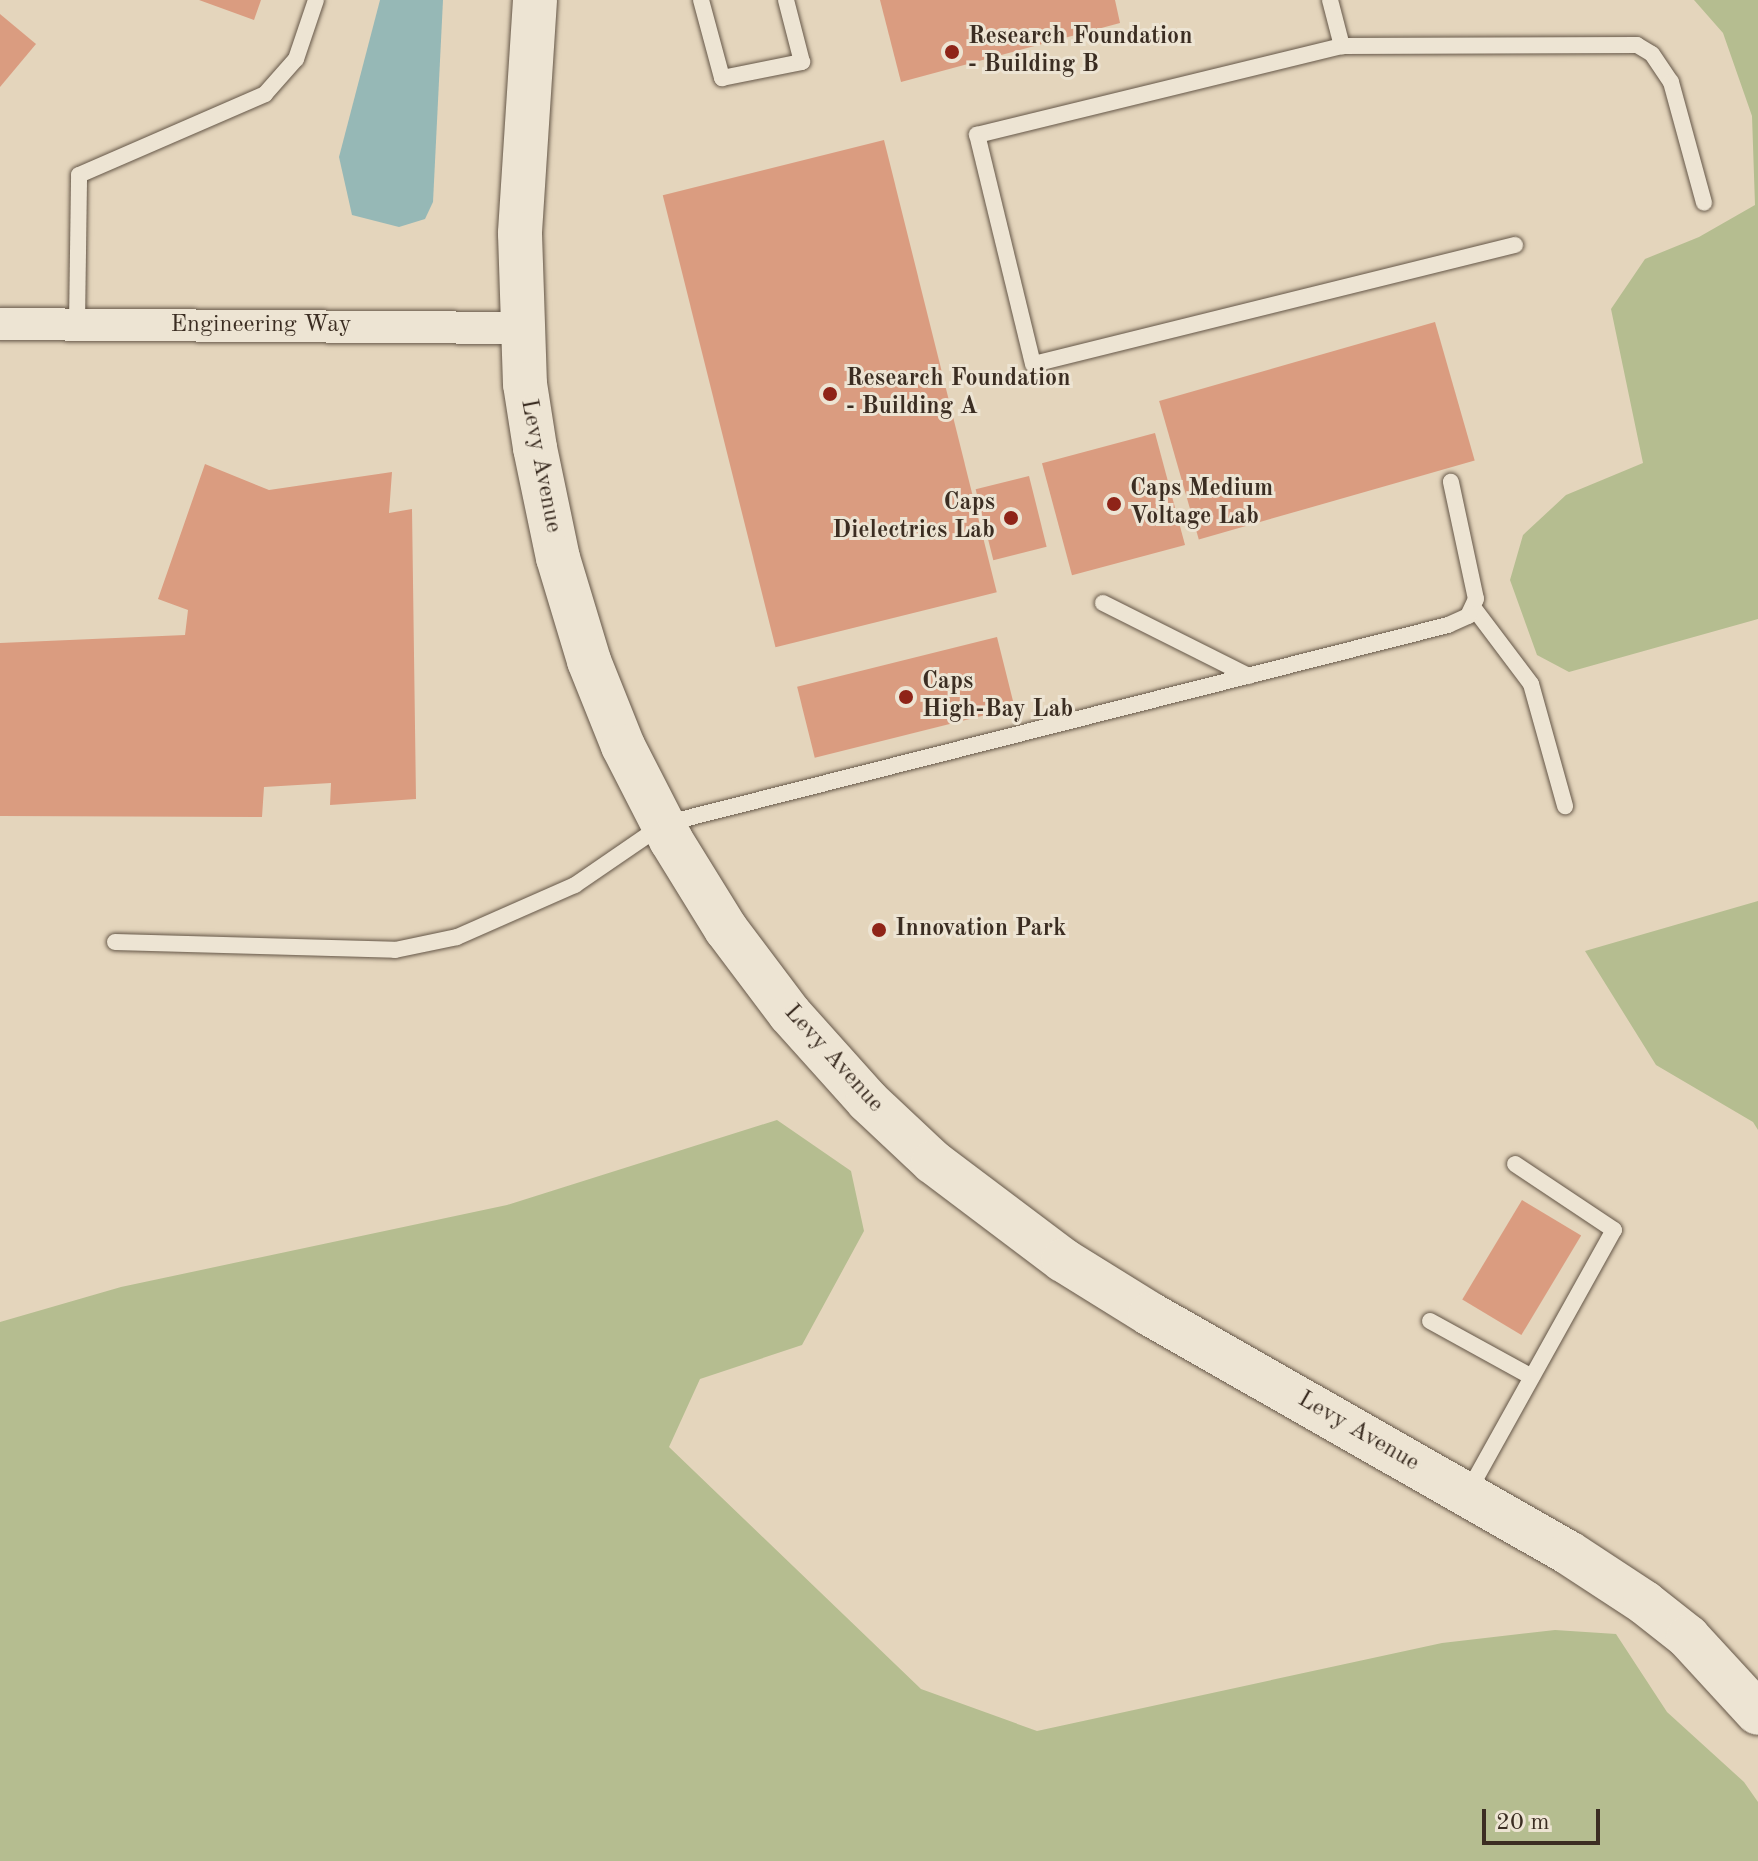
<!DOCTYPE html>
<html>
<head>
<meta charset="utf-8">
<style>
  body { margin:0 }
  #map { position:relative; width:1758px; height:1861px; overflow:hidden; background:#e4d5bc; font-family:"Old Standard TT",serif }
  div>[style] { position:absolute }
  .green>* { inset:0; background:#b5bd90 }
  .water>* { inset:0; background:#96b8b6 }
  .building>* { inset:0; background:#da9c80; transform-origin:0 0 }
  .roads { filter:drop-shadow(0 0 2px #655748) drop-shadow(0 0 2px #655748) }
  .lane>* { height:16px; margin:-8px; padding:0 8px; transform-origin:8px; border-radius:8px; background:#ede4d3 }
  .street>* { height:32px; margin:-16px; padding:0 16px; transform-origin:16px; border-radius:16px; background:#ede4d3 }
  .secondary>* { height:44px; margin:-22px; padding:0 22px; transform-origin:22px; border-radius:22px; background:#ede4d3 }
  .dots>* { width:22px; height:22px; translate:-50% -50%; box-sizing:border-box; border:4px solid #ede4d3; border-radius:50% }
  span { translate:-50% -50%; white-space:nowrap; text-align:center; line-height:1.15; -webkit-text-stroke:6px #ede4d3; paint-order:stroke }
  .poi-label { font-size:24px; color:#3b2d22; font-weight:700 }
  .left { translate:0 -50%; text-align:left }
  .right { translate:-100% -50%; text-align:right }
  .street-label { font-size:24px; color:#3b2d22 }
  .scale { position:absolute; left:1482px; top:1809px; width:118px; height:36px; box-sizing:border-box; border:4px solid #3b2d22; border-top:0; padding-left:10px; font-size:24px; line-height:28px; white-space:nowrap; color:#3b2d22; -webkit-text-stroke:6px #ede4d3; paint-order:stroke }
</style>
</head>
<body>
<div id="map">
  <div class="green">
    <i style="clip-path:polygon(1694px 0,1758px 0,1758px 619px,1569px 672px,1537px 655px,1510px 580px,1523px 535px,1566px 495px,1643px 463px,1611px 309px,1645px 259px,1699px 237px,1755px 205px,1752px 116px,1723px 33px)"></i>
    <i style="clip-path:polygon(1758px 901px,1758px 1130px,1753px 1122px,1656px 1065px,1585px 951px)"></i>
    <i style="clip-path:polygon(777px 1120px,851px 1171px,864px 1231px,802px 1345px,700px 1379px,669px 1447px,921px 1689px,1037px 1731px,1442px 1643px,1555px 1630px,1616px 1634px,1667px 1712px,1744px 1782px,1758px 1802px,1758px 1861px,0 1861px,0 1322px,121px 1287px,507px 1205px)"></i>
  </div>
  <div class="water">
    <i style="clip-path:polygon(380px 0,443px 0,433px 202px,425px 219px,399px 227px,352px 215px,339px 157px)"></i>
  </div>
  <div class="building">
    <i style="clip-path:polygon(199px 0,261px 0,254px 20px)"></i>
    <i style="clip-path:polygon(880px 0,1115px 0,1120px 23px,901px 82px)"></i>
    <i style="clip-path:polygon(0 14px,36px 44px,0 87px)"></i>
    <i style="left:884px;top:140px;width:466px;height:228px;rotate:76deg"></i>
    <i style="left:1435px;top:322px;width:144px;height:287px;rotate:74deg"></i>
    <i style="left:1155px;top:433px;width:116px;height:117px;rotate:75deg"></i>
    <i style="clip-path:polygon(205px 464px,269px 490px,392px 472px,389px 513px,412px 509px,416px 799px,330px 805px,331px 783px,264px 787px,262px 817px,0 816px,0 643px,185px 635px,188px 610px,158px 599px)"></i>
    <i style="left:1029px;top:476px;width:73px;height:55px;rotate:76deg"></i>
    <i style="left:997px;top:637px;width:73px;height:206px;rotate:76deg"></i>
    <i style="left:1522px;top:1200px;width:69px;height:116px;rotate:31deg"></i>
  </div>
  <div class="roads">
    <div class="lane">
      <i style="left:701px;top:0;width:81px;rotate:74.9deg"></i>
      <i style="left:722px;top:78px;width:82px;rotate:-11.3deg"></i>
      <i style="left:802px;top:62px;width:64px;rotate:-104.5deg"></i>
      <i style="left:1330px;top:0;width:48px;rotate:75.4deg"></i>
      <i style="left:1515px;top:245px;width:496px;rotate:166.1deg"></i>
      <i style="left:1033px;top:364px;width:236px;rotate:-103.7deg"></i>
      <i style="left:977px;top:135px;width:376px;rotate:-13.7deg"></i>
      <i style="left:1342px;top:46px;width:295px;rotate:-0.2deg"></i>
      <i style="left:1637px;top:45px;width:17px;rotate:31deg"></i>
      <i style="left:1652px;top:54px;width:34px;rotate:56deg"></i>
      <i style="left:1671px;top:82px;width:125px;rotate:74.7deg"></i>
      <i style="left:77px;top:324px;width:149px;rotate:-89.2deg"></i>
      <i style="left:79px;top:175px;width:203px;rotate:-23.5deg"></i>
      <i style="left:265px;top:94px;width:47px;rotate:-48.5deg"></i>
      <i style="left:296px;top:59px;width:62px;rotate:-71.3deg"></i>
      <i style="left:1103px;top:603px;width:163px;rotate:26.6deg"></i>
      <i style="left:1473px;top:607px;width:96px;rotate:53deg"></i>
      <i style="left:1531px;top:684px;width:127px;rotate:74.4deg"></i>
      <i style="left:115px;top:942px;width:280px;rotate:1.6deg"></i>
      <i style="left:395px;top:950px;width:63px;rotate:-11.8deg"></i>
      <i style="left:457px;top:937px;width:129px;rotate:-23.8deg"></i>
      <i style="left:575px;top:885px;width:108px;rotate:-34.4deg"></i>
      <i style="left:664px;top:824px;width:809px;rotate:-14.24deg"></i>
      <i style="left:1448px;top:625px;width:22px;rotate:-24deg"></i>
      <i style="left:1468px;top:616px;width:19px;rotate:-65deg"></i>
      <i style="left:1476px;top:599px;width:120px;rotate:-102.1deg"></i>
      <i style="left:1430px;top:1321px;width:116px;rotate:28.8deg"></i>
      <i style="left:1468px;top:1492px;width:300px;rotate:-60.9deg"></i>
      <i style="left:1614px;top:1230px;width:119px;rotate:-146.3deg"></i>
    </div>
    <div class="street">
      <i style="left:0;top:324px;width:522px;rotate:0.44deg"></i>
    </div>
    <div class="secondary">
      <i style="left:535px;top:0;width:234px;rotate:93.7deg"></i>
      <i style="left:520px;top:234px;width:150px;rotate:88.1deg"></i>
      <i style="left:525px;top:384px;width:65px;rotate:81.1deg"></i>
      <i style="left:535px;top:448px;width:112px;rotate:78.2deg"></i>
      <i style="left:558px;top:558px;width:108px;rotate:73.2deg"></i>
      <i style="left:589px;top:661px;width:92px;rotate:68.2deg"></i>
      <i style="left:623px;top:746px;width:106px;rotate:62.9deg"></i>
      <i style="left:671px;top:840px;width:105px;rotate:58.3deg"></i>
      <i style="left:726px;top:929px;width:106px;rotate:53deg"></i>
      <i style="left:790px;top:1014px;width:117px;rotate:48.1deg"></i>
      <i style="left:868px;top:1101px;width:89px;rotate:43.2deg"></i>
      <i style="left:933px;top:1162px;width:163px;rotate:37deg"></i>
      <i style="left:1063px;top:1260px;width:102px;rotate:31.8deg"></i>
      <i style="left:1150px;top:1314px;width:482px;rotate:29.7deg"></i>
      <i style="left:1569px;top:1553px;width:91px;rotate:33.3deg"></i>
      <i style="left:1645px;top:1603px;width:55px;rotate:38.3deg"></i>
      <i style="left:1688px;top:1637px;width:103px;rotate:47.4deg"></i>
    </div>
  </div>
  <div class="dots">
    <i style="left:952px;top:52px;background:#8f2418"></i>
    <i style="left:830px;top:394px;background:#8f2418"></i>
    <i style="left:1114px;top:504px;background:#8f2418"></i>
    <i style="left:1011px;top:518px;background:#8f2418"></i>
    <i style="left:906px;top:697px;background:#8f2418"></i>
    <i style="left:879px;top:930px;background:#8f2418"></i>
  </div>
  <div class="poi-label">
    <span class="left" style="left:968px;top:52px">Research Foundation<br>- Building B</span>
    <span class="left" style="left:846px;top:394px">Research Foundation<br>- Building A</span>
    <span class="left" style="left:1130px;top:504px">Caps Medium<br>Voltage Lab</span>
    <span class="right" style="left:995px;top:518px">Caps<br>Dielectrics Lab</span>
    <span class="left" style="left:922px;top:697px">Caps<br>High-Bay Lab</span>
    <span class="left" style="left:895px;top:930px">Innovation Park</span>
  </div>
  <div class="street-label">
    <span style="left:261px;top:326px">Engineering Way</span>
    <span style="left:540px;top:466px;rotate:79deg">Levy Avenue</span>
    <span style="left:833px;top:1059px;rotate:48deg">Levy Avenue</span>
    <span style="left:1358px;top:1432px;rotate:30deg">Levy Avenue</span>
  </div>
  <div class="scale">20 m</div>
</div>
</body>
</html>
